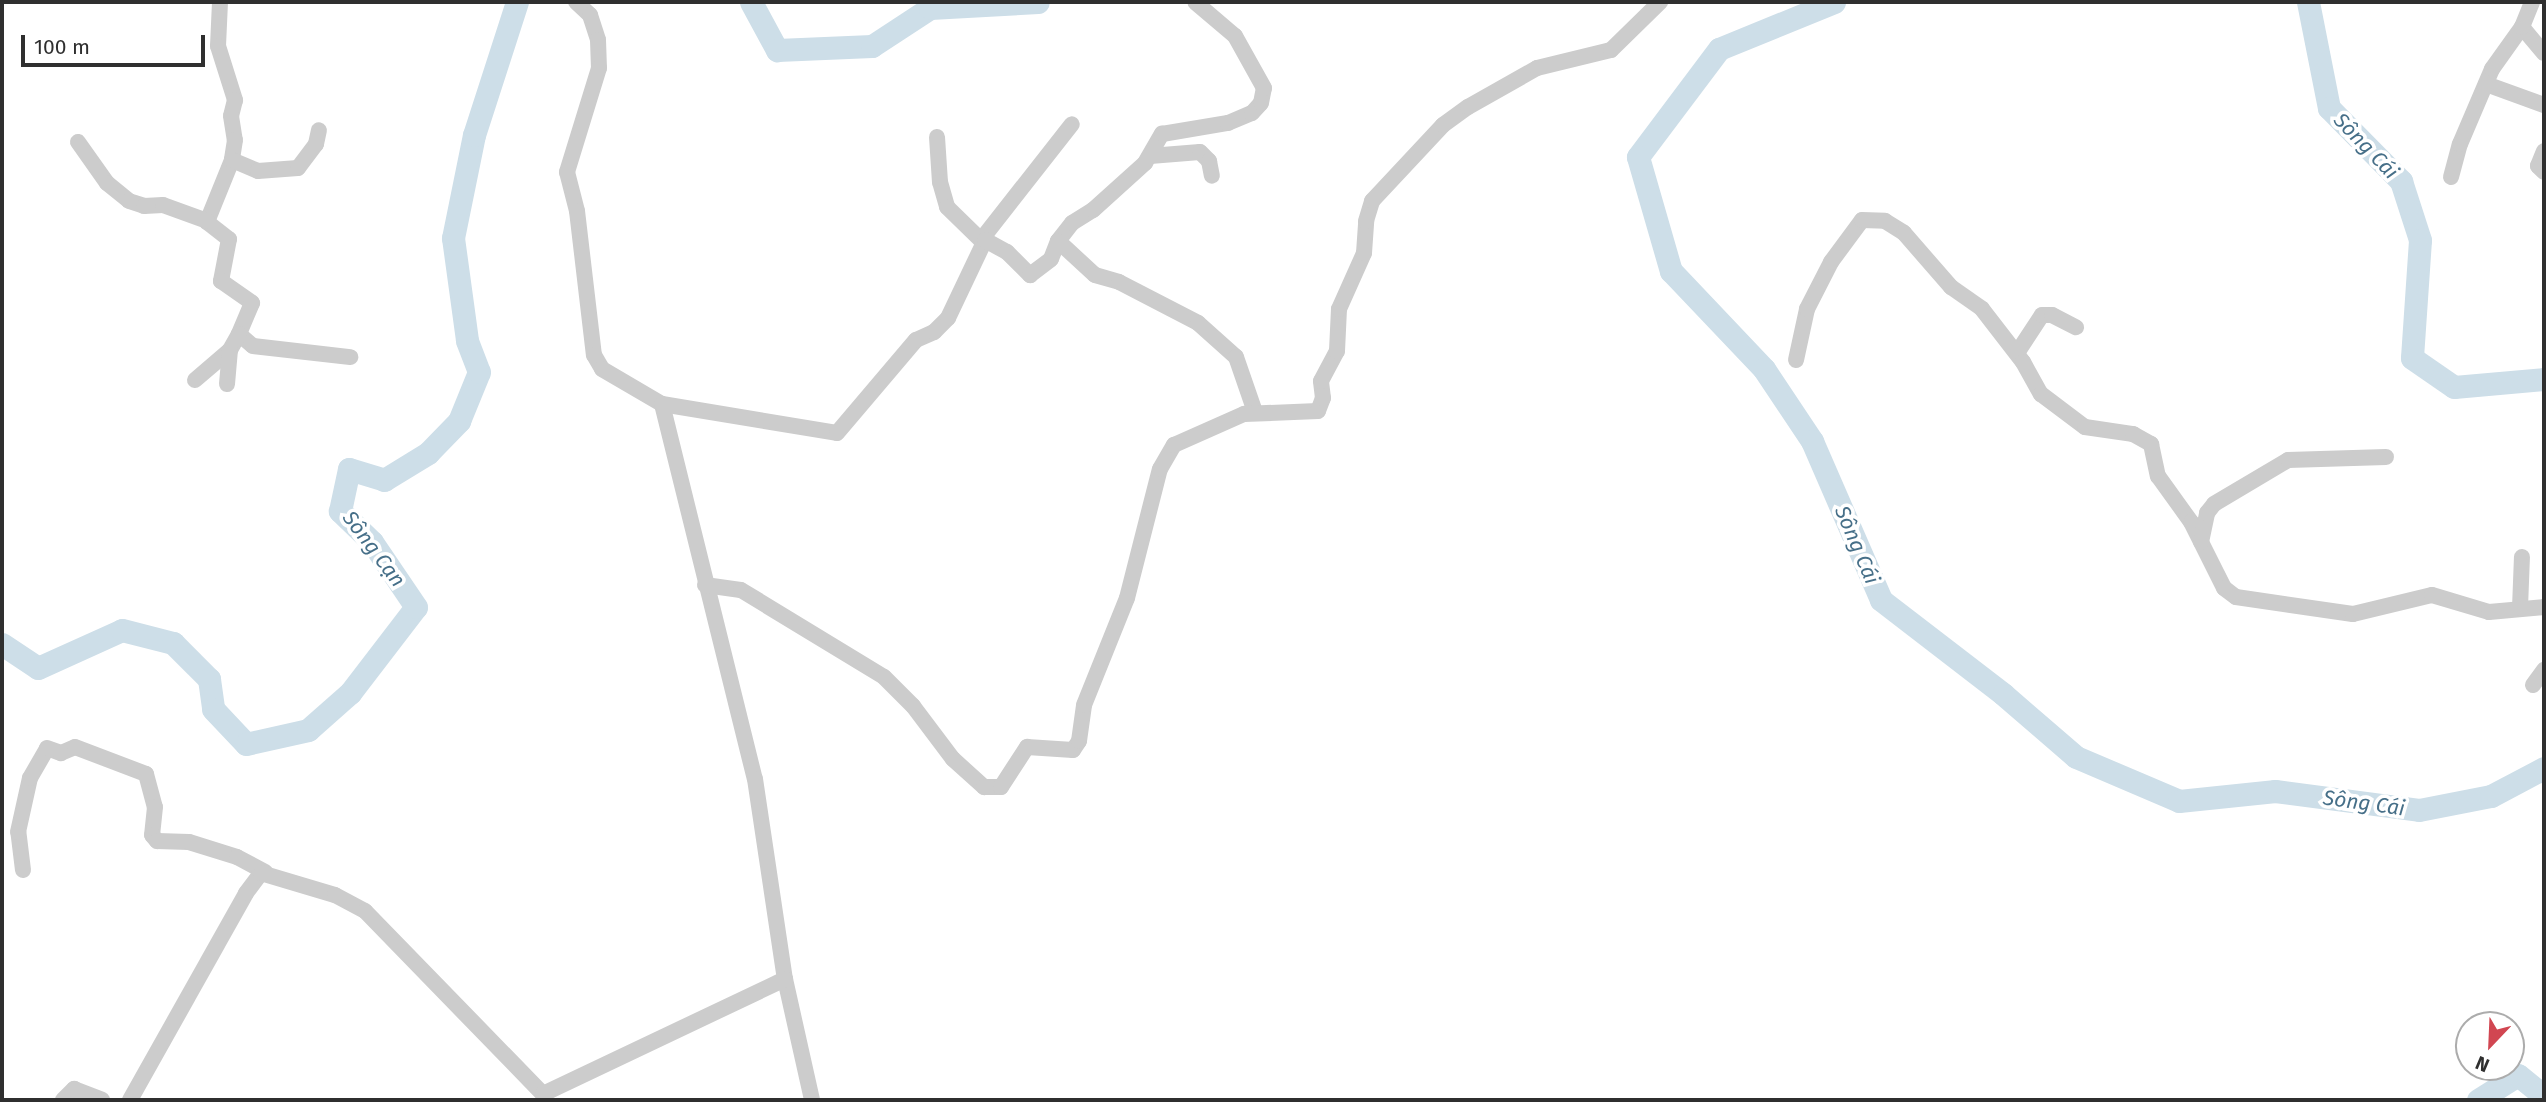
<!DOCTYPE html>
<html>
<head>
<meta charset="utf-8">
<style>
  body { margin:0 }
  #map { position:relative; width:2546px; height:1102px; overflow:hidden; background:#fff; font-family:"Fira Sans",sans-serif }
  div>[style] { position:absolute }
  .river>* { height:23px; margin:-11.5px; padding:0 11.5px; transform-origin:11.5px; border-radius:11.5px; background:#cddee8 }
  .minor>* { height:16px; margin:-8px; padding:0 8px; transform-origin:8px; border-radius:8px; background:#ccc }
  span { translate:-50% -50%; white-space:nowrap; text-align:center; line-height:1.15; -webkit-text-stroke:7px #fff; paint-order:stroke }
  .water-label { font-size:21px; color:#466f88; font-style:italic }
  .frame { position:absolute; inset:0; border:4px solid #2f2f2f; pointer-events:none }
  .north { position:absolute; left:2455px; top:1011px; width:70px; height:70px; box-sizing:border-box; background:#fff; border:2px solid #acacac; border-radius:50%; rotate:203deg; font-size:19px; font-weight:700; line-height:28px; text-align:center; color:#2f2f2f }
  .north::after { content:''; display:block; margin:auto; width:24px; height:32px; background:#d14651; clip-path:polygon(50% 0,100% 100%,50% 72%,0 100%) }
  .scale { position:absolute; left:21px; top:35px; width:184px; height:32px; box-sizing:border-box; border:4px solid #2f2f2f; border-top:0; padding-left:9px; font-size:21px; line-height:24px; white-space:nowrap; color:#2f2f2f; -webkit-text-stroke:5px #fff; paint-order:stroke }
</style>
</head>
<body>
<div id="map">
  <div class="river">
    <i style="left:751px;top:2px;width:55px;rotate:61.6deg"></i>
    <i style="left:777px;top:50px;width:95px;rotate:-2.4deg"></i>
    <i style="left:872px;top:46px;width:69px;rotate:-33.2deg"></i>
    <i style="left:930px;top:8px;width:108px;rotate:-3.2deg"></i>
    <i style="left:1834px;top:2px;width:124px;rotate:157.8deg"></i>
    <i style="left:1719px;top:49px;width:135px;rotate:126.9deg"></i>
    <i style="left:1638px;top:157px;width:119px;rotate:73.9deg"></i>
    <i style="left:1671px;top:271px;width:135px;rotate:46.5deg"></i>
    <i style="left:1764px;top:369px;width:87px;rotate:56.3deg"></i>
    <i style="left:1812px;top:441px;width:173px;rotate:66.5deg"></i>
    <i style="left:1881px;top:600px;width:154px;rotate:37.6deg"></i>
    <i style="left:2003px;top:694px;width:96px;rotate:40.8deg"></i>
    <i style="left:2076px;top:757px;width:112px;rotate:23.1deg"></i>
    <i style="left:2179px;top:801px;width:97px;rotate:-5.9deg"></i>
    <i style="left:2275px;top:791px;width:145px;rotate:7.5deg"></i>
    <i style="left:2419px;top:810px;width:73px;rotate:-11deg"></i>
    <i style="left:2491px;top:796px;width:60px;rotate:-27.8deg"></i>
    <i style="left:2308px;top:2px;width:108px;rotate:78.8deg"></i>
    <i style="left:2329px;top:108px;width:103px;rotate:45.4deg"></i>
    <i style="left:2401px;top:181px;width:62px;rotate:72.1deg"></i>
    <i style="left:2420px;top:240px;width:118px;rotate:93.9deg"></i>
    <i style="left:2412px;top:358px;width:51px;rotate:34.6deg"></i>
    <i style="left:2454px;top:387px;width:90px;rotate:-5.1deg"></i>
    <i style="left:2px;top:644px;width:43px;rotate:33.7deg"></i>
    <i style="left:38px;top:668px;width:92px;rotate:-24.3deg"></i>
    <i style="left:122px;top:630px;width:53px;rotate:14.3deg"></i>
    <i style="left:173px;top:643px;width:51px;rotate:45deg"></i>
    <i style="left:209px;top:679px;width:30px;rotate:82deg"></i>
    <i style="left:213px;top:709px;width:48px;rotate:46.7deg"></i>
    <i style="left:246px;top:744px;width:64px;rotate:-12.7deg"></i>
    <i style="left:308px;top:730px;width:56px;rotate:-41.4deg"></i>
    <i style="left:350px;top:693px;width:108px;rotate:-52.5deg"></i>
    <i style="left:416px;top:607px;width:78px;rotate:-124.1deg"></i>
    <i style="left:372px;top:542px;width:45px;rotate:-135.9deg"></i>
    <i style="left:340px;top:511px;width:43px;rotate:-77.9deg"></i>
    <i style="left:349px;top:469px;width:37px;rotate:17deg"></i>
    <i style="left:384px;top:480px;width:52px;rotate:-31.5deg"></i>
    <i style="left:428px;top:453px;width:45px;rotate:-45.9deg"></i>
    <i style="left:459px;top:421px;width:53px;rotate:-67.8deg"></i>
    <i style="left:479px;top:372px;width:34px;rotate:-111deg"></i>
    <i style="left:467px;top:340px;width:103px;rotate:-97.8deg"></i>
    <i style="left:453px;top:238px;width:105px;rotate:-78.5deg"></i>
    <i style="left:474px;top:135px;width:140px;rotate:-72.1deg"></i>
    <i style="left:2478px;top:1100px;width:47px;rotate:-32deg"></i>
    <i style="left:2518px;top:1075px;width:33px;rotate:39deg"></i>
  </div>
  <div class="minor">
    <i style="left:220px;top:2px;width:44px;rotate:92.6deg"></i>
    <i style="left:218px;top:46px;width:57px;rotate:72.5deg"></i>
    <i style="left:235px;top:100px;width:16px;rotate:104deg"></i>
    <i style="left:231px;top:116px;width:24px;rotate:81deg"></i>
    <i style="left:235px;top:140px;width:20px;rotate:99deg"></i>
    <i style="left:232px;top:160px;width:67px;rotate:112deg"></i>
    <i style="left:207px;top:222px;width:28px;rotate:38deg"></i>
    <i style="left:229px;top:239px;width:43px;rotate:100.8deg"></i>
    <i style="left:221px;top:281px;width:38px;rotate:35deg"></i>
    <i style="left:252px;top:303px;width:34px;rotate:113deg"></i>
    <i style="left:239px;top:334px;width:18px;rotate:41deg"></i>
    <i style="left:253px;top:346px;width:98px;rotate:6.5deg"></i>
    <i style="left:576px;top:2px;width:19px;rotate:43deg"></i>
    <i style="left:590px;top:15px;width:26px;rotate:72deg"></i>
    <i style="left:598px;top:40px;width:28px;rotate:88deg"></i>
    <i style="left:599px;top:68px;width:109px;rotate:107.1deg"></i>
    <i style="left:567px;top:172px;width:40px;rotate:75.6deg"></i>
    <i style="left:577px;top:211px;width:145px;rotate:83.3deg"></i>
    <i style="left:594px;top:355px;width:16px;rotate:60deg"></i>
    <i style="left:602px;top:369px;width:69px;rotate:30.3deg"></i>
    <i style="left:662px;top:404px;width:386px;rotate:76.1deg"></i>
    <i style="left:755px;top:779px;width:202px;rotate:81.5deg"></i>
    <i style="left:785px;top:979px;width:124px;rotate:77.4deg"></i>
    <i style="left:2522px;top:27px;width:34px;rotate:50deg"></i>
    <i style="left:2486px;top:84px;width:62px;rotate:19.9deg"></i>
    <i style="left:937px;top:137px;width:45px;rotate:86.2deg"></i>
    <i style="left:940px;top:182px;width:26px;rotate:74deg"></i>
    <i style="left:947px;top:207px;width:49px;rotate:44.2deg"></i>
    <i style="left:78px;top:142px;width:50px;rotate:54.7deg"></i>
    <i style="left:107px;top:183px;width:28px;rotate:39deg"></i>
    <i style="left:129px;top:201px;width:16px;rotate:18deg"></i>
    <i style="left:144px;top:206px;width:19px;rotate:-3deg"></i>
    <i style="left:163px;top:205px;width:47px;rotate:20deg"></i>
    <i style="left:2544px;top:151px;width:16px;rotate:112deg"></i>
    <i style="left:2538px;top:166px;width:8px;rotate:45deg"></i>
    <i style="left:1150px;top:156px;width:50px;rotate:-4.6deg"></i>
    <i style="left:1200px;top:152px;width:13px;rotate:45deg"></i>
    <i style="left:1209px;top:161px;width:15px;rotate:79deg"></i>
    <i style="left:232px;top:160px;width:28px;rotate:23deg"></i>
    <i style="left:258px;top:171px;width:40px;rotate:-4.3deg"></i>
    <i style="left:298px;top:168px;width:30px;rotate:-53deg"></i>
    <i style="left:316px;top:144px;width:14px;rotate:-78deg"></i>
    <i style="left:2451px;top:177px;width:34px;rotate:-75deg"></i>
    <i style="left:2460px;top:144px;width:82px;rotate:-66.9deg"></i>
    <i style="left:2492px;top:69px;width:52px;rotate:-54.5deg"></i>
    <i style="left:2522px;top:27px;width:27px;rotate:-68deg"></i>
    <i style="left:981px;top:240px;width:147px;rotate:-51.9deg"></i>
    <i style="left:1058px;top:241px;width:23px;rotate:-52deg"></i>
    <i style="left:1072px;top:223px;width:25px;rotate:-32deg"></i>
    <i style="left:1093px;top:210px;width:70px;rotate:-42.1deg"></i>
    <i style="left:1145px;top:163px;width:34px;rotate:-60deg"></i>
    <i style="left:1162px;top:134px;width:67px;rotate:-9.5deg"></i>
    <i style="left:1228px;top:123px;width:26px;rotate:-23deg"></i>
    <i style="left:1252px;top:113px;width:13px;rotate:-48deg"></i>
    <i style="left:1261px;top:103px;width:15px;rotate:-79deg"></i>
    <i style="left:1264px;top:88px;width:60px;rotate:-119.1deg"></i>
    <i style="left:1235px;top:36px;width:52px;rotate:-139.6deg"></i>
    <i style="left:2017px;top:353px;width:45px;rotate:-56.7deg"></i>
    <i style="left:2042px;top:315px;width:10px"></i>
    <i style="left:2052px;top:315px;width:27px;rotate:27deg"></i>
    <i style="left:1796px;top:360px;width:52px;rotate:-77.8deg"></i>
    <i style="left:1807px;top:309px;width:53px;rotate:-62.9deg"></i>
    <i style="left:1831px;top:262px;width:52px;rotate:-53.6deg"></i>
    <i style="left:1862px;top:220px;width:23px;rotate:2deg"></i>
    <i style="left:1885px;top:221px;width:22px;rotate:32deg"></i>
    <i style="left:1904px;top:233px;width:72px;rotate:49deg"></i>
    <i style="left:1951px;top:287px;width:38px;rotate:35deg"></i>
    <i style="left:1982px;top:309px;width:67px;rotate:52.3deg"></i>
    <i style="left:2023px;top:362px;width:37px;rotate:61deg"></i>
    <i style="left:2041px;top:394px;width:55px;rotate:36.9deg"></i>
    <i style="left:2085px;top:427px;width:49px;rotate:8.3deg"></i>
    <i style="left:2133px;top:434px;width:21px;rotate:29deg"></i>
    <i style="left:2151px;top:444px;width:33px;rotate:78deg"></i>
    <i style="left:2158px;top:476px;width:57px;rotate:54.3deg"></i>
    <i style="left:2191px;top:522px;width:74px;rotate:63.4deg"></i>
    <i style="left:2224px;top:588px;width:15px;rotate:37deg"></i>
    <i style="left:2236px;top:597px;width:118px;rotate:8.3deg"></i>
    <i style="left:2353px;top:614px;width:81px;rotate:-13.5deg"></i>
    <i style="left:2432px;top:595px;width:59px;rotate:16.6deg"></i>
    <i style="left:2489px;top:612px;width:55px;rotate:-5.2deg"></i>
    <i style="left:195px;top:380px;width:46px;rotate:-40.6deg"></i>
    <i style="left:230px;top:350px;width:18px;rotate:-61deg"></i>
    <i style="left:227px;top:384px;width:34px;rotate:-85deg"></i>
    <i style="left:662px;top:404px;width:177px;rotate:9.4deg"></i>
    <i style="left:837px;top:433px;width:122px;rotate:-49.7deg"></i>
    <i style="left:916px;top:340px;width:20px;rotate:-24deg"></i>
    <i style="left:934px;top:332px;width:20px;rotate:-45deg"></i>
    <i style="left:948px;top:318px;width:86px;rotate:-64.6deg"></i>
    <i style="left:985px;top:240px;width:25px;rotate:29deg"></i>
    <i style="left:1007px;top:252px;width:33px;rotate:45deg"></i>
    <i style="left:1030px;top:275px;width:26px;rotate:-37deg"></i>
    <i style="left:1051px;top:259px;width:19px;rotate:-69deg"></i>
    <i style="left:1058px;top:241px;width:50px;rotate:42.6deg"></i>
    <i style="left:1095px;top:275px;width:25px;rotate:16deg"></i>
    <i style="left:1119px;top:282px;width:89px;rotate:27.4deg"></i>
    <i style="left:1198px;top:323px;width:51px;rotate:41.8deg"></i>
    <i style="left:1236px;top:357px;width:58px;rotate:70.9deg"></i>
    <i style="left:2201px;top:542px;width:30px;rotate:-78deg"></i>
    <i style="left:2207px;top:513px;width:11px;rotate:-52deg"></i>
    <i style="left:2214px;top:504px;width:86px;rotate:-30.7deg"></i>
    <i style="left:2288px;top:460px;width:98px;rotate:-1.8deg"></i>
    <i style="left:705px;top:585px;width:36px;rotate:8deg"></i>
    <i style="left:741px;top:590px;width:167px;rotate:31.3deg"></i>
    <i style="left:884px;top:677px;width:41px;rotate:45deg"></i>
    <i style="left:913px;top:706px;width:66px;rotate:53deg"></i>
    <i style="left:953px;top:759px;width:42px;rotate:42.1deg"></i>
    <i style="left:984px;top:787px;width:17px"></i>
    <i style="left:1001px;top:787px;width:48px;rotate:-57deg"></i>
    <i style="left:1027px;top:747px;width:46px;rotate:3.7deg"></i>
    <i style="left:1073px;top:750px;width:11px;rotate:-56deg"></i>
    <i style="left:1079px;top:741px;width:36px;rotate:-82deg"></i>
    <i style="left:1084px;top:705px;width:115px;rotate:-68.1deg"></i>
    <i style="left:1127px;top:598px;width:133px;rotate:-75.7deg"></i>
    <i style="left:1160px;top:469px;width:28px;rotate:-60deg"></i>
    <i style="left:1174px;top:445px;width:77px;rotate:-23.9deg"></i>
    <i style="left:1244px;top:414px;width:74px;rotate:-2.3deg"></i>
    <i style="left:1318px;top:411px;width:14px;rotate:-69deg"></i>
    <i style="left:1323px;top:398px;width:17px;rotate:-97deg"></i>
    <i style="left:1321px;top:381px;width:34px;rotate:-62deg"></i>
    <i style="left:1337px;top:351px;width:42px;rotate:-87.3deg"></i>
    <i style="left:1339px;top:309px;width:61px;rotate:-65.9deg"></i>
    <i style="left:1364px;top:253px;width:32px;rotate:-86deg"></i>
    <i style="left:1366px;top:221px;width:21px;rotate:-73deg"></i>
    <i style="left:1372px;top:201px;width:104px;rotate:-46.9deg"></i>
    <i style="left:1443px;top:125px;width:31px;rotate:-36deg"></i>
    <i style="left:1468px;top:107px;width:79px;rotate:-29.5deg"></i>
    <i style="left:1537px;top:68px;width:76px;rotate:-13.7deg"></i>
    <i style="left:1611px;top:50px;width:69px;rotate:-44.4deg"></i>
    <i style="left:2520px;top:608px;width:51px;rotate:-87.8deg"></i>
    <i style="left:2533px;top:685px;width:19px;rotate:-54deg"></i>
    <i style="left:23px;top:870px;width:38px;rotate:-97deg"></i>
    <i style="left:18px;top:832px;width:55px;rotate:-77.5deg"></i>
    <i style="left:30px;top:778px;width:34px;rotate:-60deg"></i>
    <i style="left:47px;top:748px;width:15px;rotate:20deg"></i>
    <i style="left:61px;top:753px;width:15px;rotate:-23deg"></i>
    <i style="left:75px;top:747px;width:76px;rotate:20.8deg"></i>
    <i style="left:146px;top:774px;width:34px;rotate:75deg"></i>
    <i style="left:155px;top:807px;width:28px;rotate:96deg"></i>
    <i style="left:152px;top:835px;width:8px;rotate:50deg"></i>
    <i style="left:157px;top:841px;width:32px;rotate:2deg"></i>
    <i style="left:189px;top:842px;width:50px;rotate:17.4deg"></i>
    <i style="left:237px;top:857px;width:32px;rotate:28deg"></i>
    <i style="left:63px;top:1100px;width:16px;rotate:-45deg"></i>
    <i style="left:74px;top:1089px;width:30px;rotate:21deg"></i>
    <i style="left:130px;top:1100px;width:237px;rotate:-60.7deg"></i>
    <i style="left:246px;top:893px;width:25px;rotate:-53deg"></i>
    <i style="left:261px;top:873px;width:77px;rotate:16.6deg"></i>
    <i style="left:335px;top:895px;width:34px;rotate:28deg"></i>
    <i style="left:365px;top:911px;width:255px;rotate:45.8deg"></i>
    <i style="left:543px;top:1094px;width:268px;rotate:-25.4deg"></i>
  </div>
  <div class="water-label">
    <span style="left:2366px;top:146px;rotate:46deg">Sông Cái</span>
    <span style="left:1857px;top:545px;rotate:67deg">Sông Cái</span>
    <span style="left:374px;top:549px;rotate:53deg">Sông Cạn</span>
    <span style="left:2364px;top:803px;rotate:8deg">Sông Cái</span>
  </div>
  <div class="frame"></div>
  <div class="north">N</div>
  <div class="scale">100 m</div>
</div>
</body>
</html>
